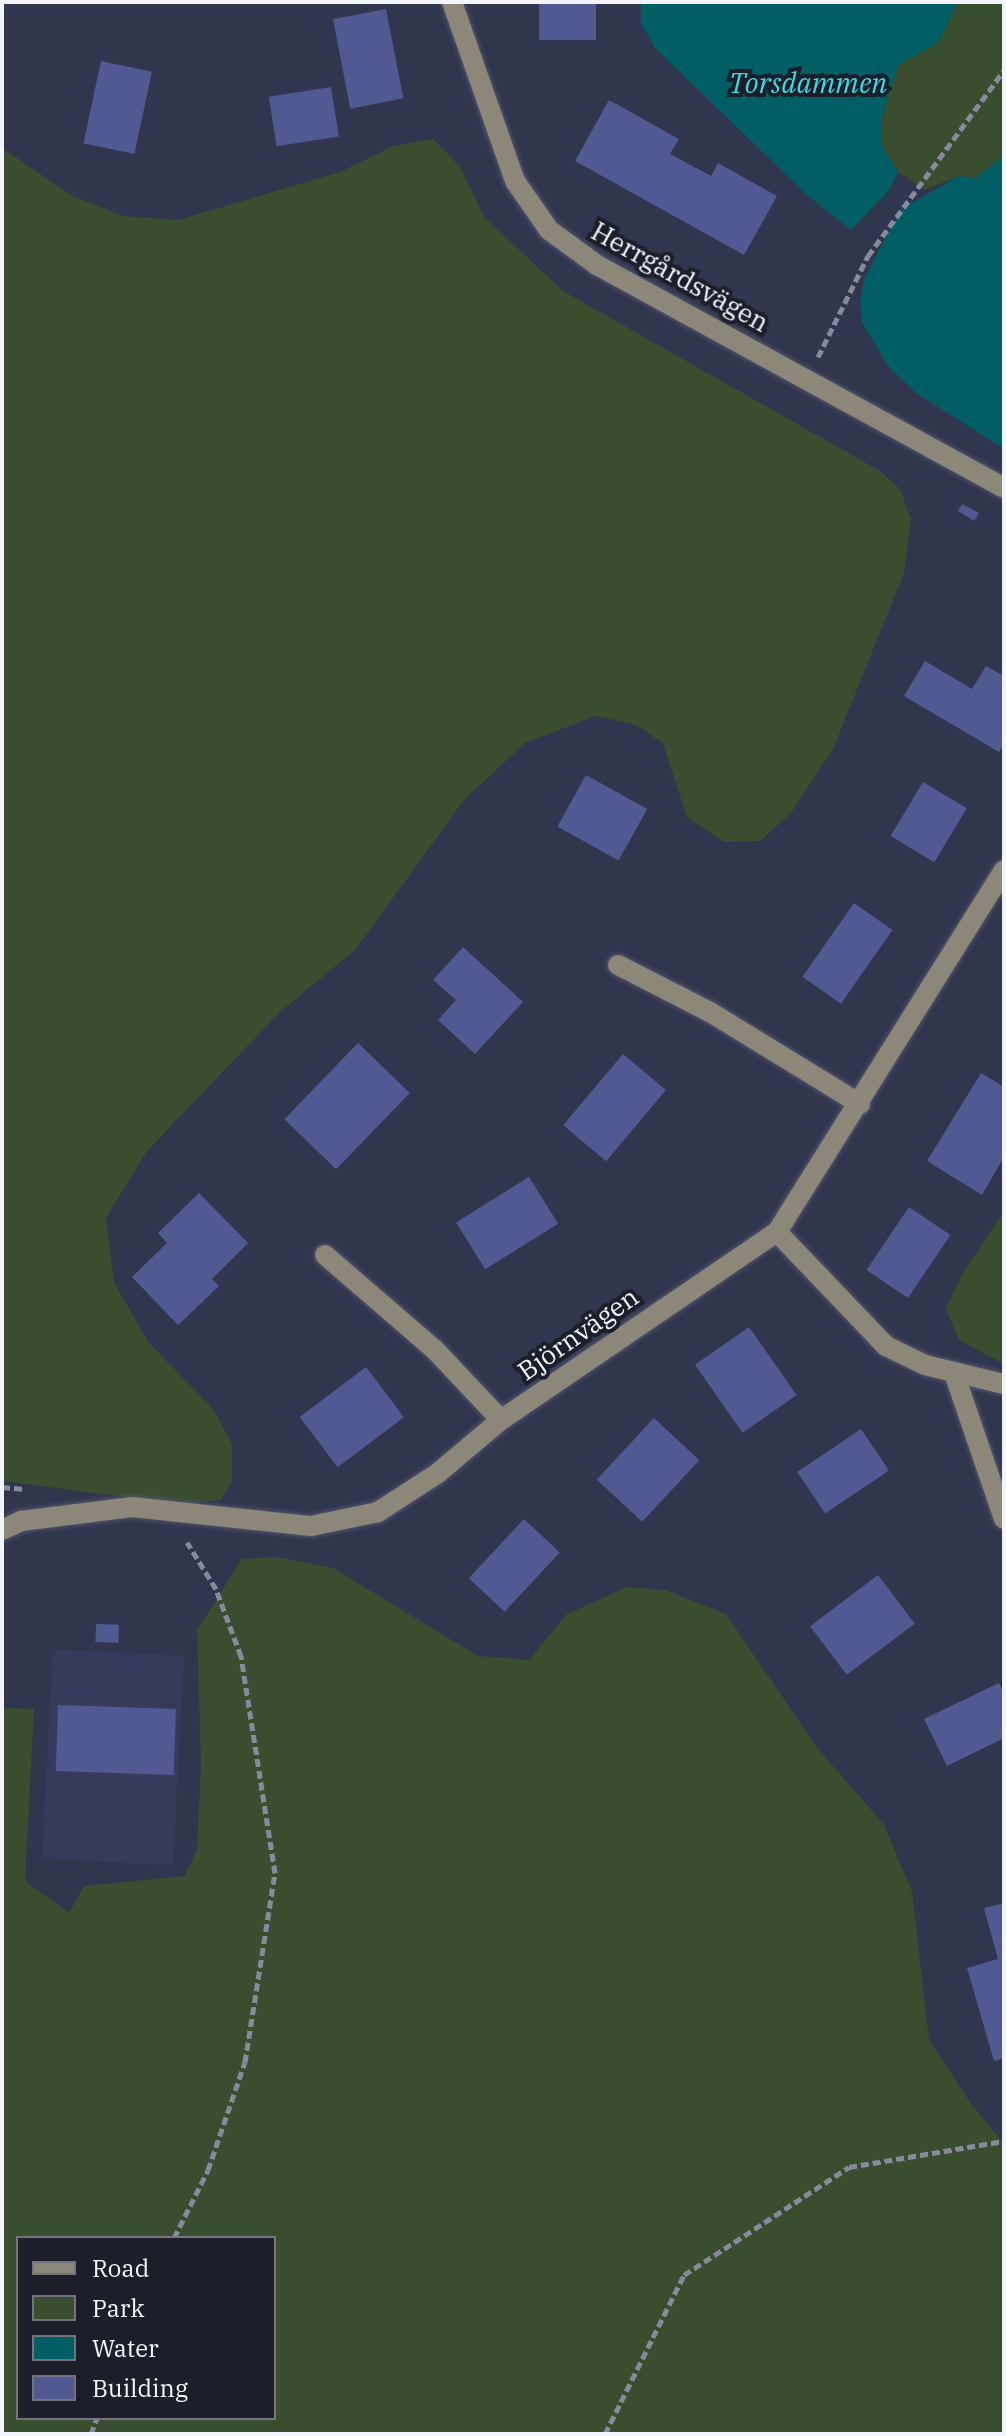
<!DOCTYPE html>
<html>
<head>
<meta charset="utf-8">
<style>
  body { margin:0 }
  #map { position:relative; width:1006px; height:2436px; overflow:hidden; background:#31364f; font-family:"IBM Plex Serif",serif }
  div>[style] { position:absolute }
  .built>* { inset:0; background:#363b5b; transform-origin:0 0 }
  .green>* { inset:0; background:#394e2e }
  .water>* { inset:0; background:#015e64 }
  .building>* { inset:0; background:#515993; transform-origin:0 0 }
  .path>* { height:5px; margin-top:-2.5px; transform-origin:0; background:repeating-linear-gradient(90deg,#868a9c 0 8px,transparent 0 12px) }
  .roads { filter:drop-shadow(0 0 2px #50546b) drop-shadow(0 0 2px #50546b) }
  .minor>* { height:20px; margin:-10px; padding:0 10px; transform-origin:10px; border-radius:10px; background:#8c8779 }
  span { translate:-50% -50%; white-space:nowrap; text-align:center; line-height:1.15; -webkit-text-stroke:8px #1c1e2a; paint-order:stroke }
  .street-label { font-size:26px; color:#f2f4fe }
  .water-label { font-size:28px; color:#40d7e2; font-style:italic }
  .frame { position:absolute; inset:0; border:4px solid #f2f4fe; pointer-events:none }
  .legend { position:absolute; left:16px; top:2236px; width:260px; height:184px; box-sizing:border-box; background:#1c1e2a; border:2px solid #72747f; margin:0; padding:10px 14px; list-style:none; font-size:24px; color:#f2f4fe }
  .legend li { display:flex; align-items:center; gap:16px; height:40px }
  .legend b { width:40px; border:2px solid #72747f }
</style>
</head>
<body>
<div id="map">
  <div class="built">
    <i style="left:53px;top:1649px;width:131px;height:210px;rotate:3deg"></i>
  </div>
  <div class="green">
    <i style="clip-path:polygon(958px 2px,1004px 2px,1004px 155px,976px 178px,959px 176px,925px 190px,898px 172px,882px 146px,881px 121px,898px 64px,938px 43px)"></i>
    <i style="clip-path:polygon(433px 139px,461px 168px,484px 217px,563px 291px,880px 471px,900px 489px,911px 519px,904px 573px,833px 749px,791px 813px,760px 841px,724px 842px,687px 817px,663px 743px,634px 724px,596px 716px,525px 743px,464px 800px,356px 949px,281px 1011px,147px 1151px,106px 1218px,114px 1282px,148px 1342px,214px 1410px,232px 1444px,232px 1482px,221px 1500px,179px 1504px,2px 1481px,2px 148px,73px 196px,123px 216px,178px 220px,340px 172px,393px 146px)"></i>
    <i style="clip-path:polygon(1004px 1211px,1004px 1364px,959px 1340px,946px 1309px,961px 1276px)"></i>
    <i style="clip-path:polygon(evenodd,277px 1557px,333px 1568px,478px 1656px,529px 1660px,567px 1614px,627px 1587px,665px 1590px,726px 1614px,815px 1745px,884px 1825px,912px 1892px,929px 2040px,971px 2104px,1004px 2143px,1004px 2434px,2px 2434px,2px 1708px,34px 1709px,25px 1881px,69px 1913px,84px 1886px,185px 1876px,197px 1849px,201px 1765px,197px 1630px,242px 1559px,277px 1557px,18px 2238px,274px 2238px,274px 2418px,18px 2418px,18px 2238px)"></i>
  </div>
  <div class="water">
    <i style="clip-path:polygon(641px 2px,958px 2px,938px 43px,898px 65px,881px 121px,882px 146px,898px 172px,888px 192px,851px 230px,807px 195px,656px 49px,641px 24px)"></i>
    <i style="clip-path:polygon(1004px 155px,1004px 449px,916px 393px,888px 366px,862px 322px,860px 301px,864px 279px,901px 209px,959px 176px,976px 178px)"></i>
  </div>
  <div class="building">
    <i style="left:539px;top:2px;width:57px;height:38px"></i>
    <i style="left:386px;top:9px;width:91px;height:54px;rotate:79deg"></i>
    <i style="left:101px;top:61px;width:52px;height:84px;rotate:12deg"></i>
    <i style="left:331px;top:87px;width:50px;height:63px;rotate:81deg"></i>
    <i style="clip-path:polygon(609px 100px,679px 139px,670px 154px,711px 176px,718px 163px,777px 196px,744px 255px,575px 161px)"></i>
    <i style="clip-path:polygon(962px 504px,979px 513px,974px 521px,958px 511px)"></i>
    <i style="clip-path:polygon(925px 661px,972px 689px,986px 666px,1004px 676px,1004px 744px,999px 752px,904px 696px)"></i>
    <i style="left:586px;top:775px;width:70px;height:59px;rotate:29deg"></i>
    <i style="left:923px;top:782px;width:51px;height:63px;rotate:31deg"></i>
    <i style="left:854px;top:903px;width:47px;height:90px;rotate:35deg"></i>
    <i style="clip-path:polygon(463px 947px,523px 1002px,475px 1054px,438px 1020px,456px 1000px,433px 980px)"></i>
    <i style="left:358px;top:1043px;width:72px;height:106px;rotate:44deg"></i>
    <i style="left:623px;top:1054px;width:56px;height:93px;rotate:40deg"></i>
    <i style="clip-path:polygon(981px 1073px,1004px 1087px,1004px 1157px,982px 1195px,927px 1161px)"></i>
    <i style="left:529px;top:1177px;width:55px;height:86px;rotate:58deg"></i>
    <i style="clip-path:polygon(199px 1193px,248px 1243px,212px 1279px,219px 1286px,178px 1325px,132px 1277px,167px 1243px,158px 1233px)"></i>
    <i style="left:909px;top:1207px;width:50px;height:76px;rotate:34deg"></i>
    <i style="left:749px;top:1327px;width:83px;height:66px;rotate:55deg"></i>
    <i style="left:366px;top:1367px;width:63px;height:83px;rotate:53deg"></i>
    <i style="left:654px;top:1418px;width:62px;height:84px;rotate:43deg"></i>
    <i style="left:861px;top:1429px;width:50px;height:77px;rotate:56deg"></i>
    <i style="left:524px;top:1519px;width:49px;height:81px;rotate:43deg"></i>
    <i style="left:878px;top:1575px;width:61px;height:85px;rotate:53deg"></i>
    <i style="left:96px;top:1624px;width:23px;height:18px;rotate:2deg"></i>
    <i style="clip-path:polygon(999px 1683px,1004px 1693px,1004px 1738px,947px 1766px,924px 1719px)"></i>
    <i style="left:58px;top:1705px;width:118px;height:66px;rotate:2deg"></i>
    <i style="clip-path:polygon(1004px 1903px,1004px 2058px,994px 2061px,967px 1968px,998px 1959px,984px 1908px)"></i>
  </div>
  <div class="path">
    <i style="left:818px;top:357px;width:113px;rotate:-63.7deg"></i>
    <i style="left:868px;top:256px;width:230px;rotate:-53.8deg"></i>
    <i style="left:2px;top:1487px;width:23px;rotate:5deg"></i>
    <i style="left:174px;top:2238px;width:76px;rotate:-63.4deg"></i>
    <i style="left:208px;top:2170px;width:114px;rotate:-71.1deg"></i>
    <i style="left:245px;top:2062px;width:191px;rotate:-81deg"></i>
    <i style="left:275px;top:1873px;width:220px;rotate:-98.9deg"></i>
    <i style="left:241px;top:1656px;width:72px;rotate:-110.5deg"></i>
    <i style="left:216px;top:1589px;width:55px;rotate:-121.7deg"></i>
    <i style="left:91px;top:2434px;width:17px;rotate:-69deg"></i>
    <i style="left:605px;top:2434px;width:178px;rotate:-63.6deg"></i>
    <i style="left:684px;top:2275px;width:197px;rotate:-33.2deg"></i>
    <i style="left:849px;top:2167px;width:157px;rotate:-9.5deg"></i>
  </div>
  <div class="roads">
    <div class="minor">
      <i style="left:452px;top:2px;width:190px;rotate:70.6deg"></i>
      <i style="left:515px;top:181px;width:60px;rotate:55.2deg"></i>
      <i style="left:549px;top:230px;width:59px;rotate:36.1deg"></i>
      <i style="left:597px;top:265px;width:464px;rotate:28.7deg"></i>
      <i style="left:618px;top:965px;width:103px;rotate:27.1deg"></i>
      <i style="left:710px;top:1012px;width:176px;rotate:31.5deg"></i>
      <i style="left:777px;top:1232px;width:158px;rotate:46.3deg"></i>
      <i style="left:886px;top:1346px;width:43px;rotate:26deg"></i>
      <i style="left:925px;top:1365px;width:81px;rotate:13.5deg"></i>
      <i style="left:325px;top:1255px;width:145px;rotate:40.8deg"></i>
      <i style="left:435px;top:1350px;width:96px;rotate:46.7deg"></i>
      <i style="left:954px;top:1373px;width:154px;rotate:71.1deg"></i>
      <i style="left:2px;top:1530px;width:21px;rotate:-25deg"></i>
      <i style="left:21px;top:1521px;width:112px;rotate:-7.2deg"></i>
      <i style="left:132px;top:1507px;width:180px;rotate:6.1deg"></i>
      <i style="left:311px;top:1526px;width:68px;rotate:-11.8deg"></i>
      <i style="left:378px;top:1512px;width:72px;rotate:-33deg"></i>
      <i style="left:438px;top:1473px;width:82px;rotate:-40.1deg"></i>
      <i style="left:501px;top:1420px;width:334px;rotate:-34.3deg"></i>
      <i style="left:777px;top:1232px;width:427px;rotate:-57.9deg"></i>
    </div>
  </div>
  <div class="street-label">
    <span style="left:680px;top:277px;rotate:29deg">Herrgårdsvägen</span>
    <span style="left:578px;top:1334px;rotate:-35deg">Björnvägen</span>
  </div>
  <div class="water-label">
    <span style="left:808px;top:83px">Torsdammen</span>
  </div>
  <div class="frame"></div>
  <ul class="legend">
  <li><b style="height:10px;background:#8c8779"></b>Road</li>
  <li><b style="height:22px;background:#394e2e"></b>Park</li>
  <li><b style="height:22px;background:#015e64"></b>Water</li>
  <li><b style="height:22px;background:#515993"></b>Building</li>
  </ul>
</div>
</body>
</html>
